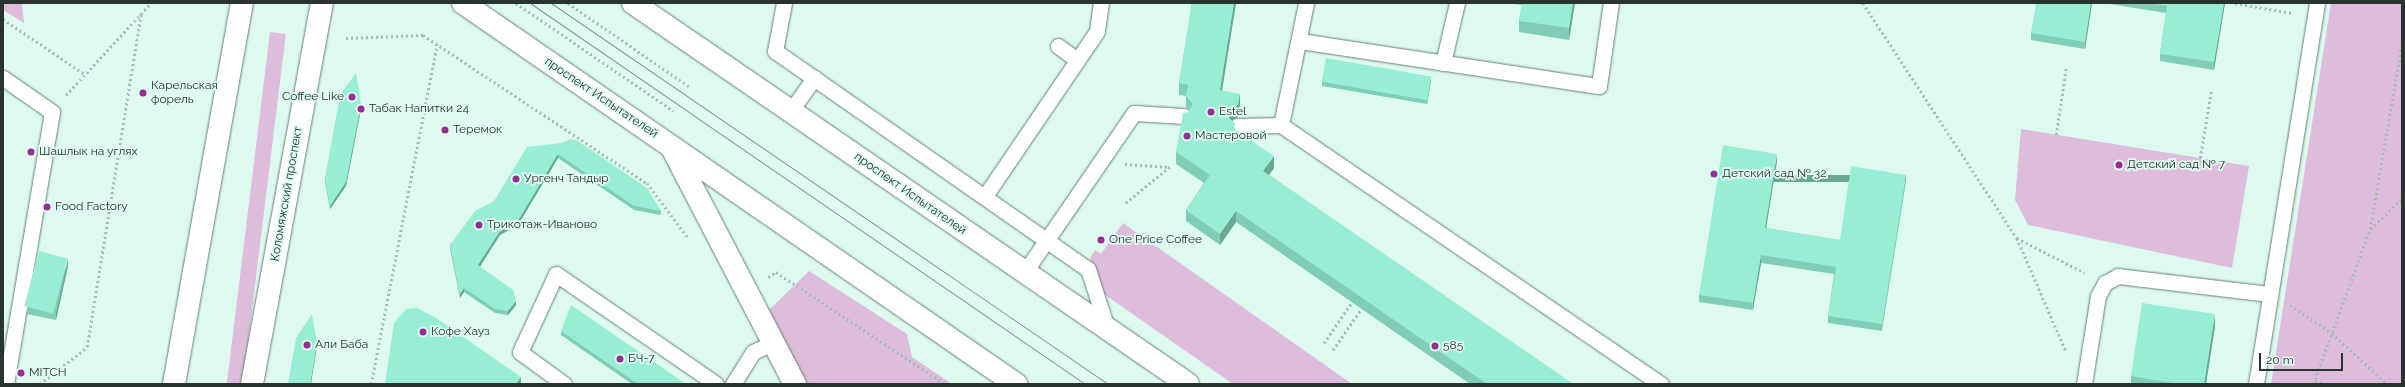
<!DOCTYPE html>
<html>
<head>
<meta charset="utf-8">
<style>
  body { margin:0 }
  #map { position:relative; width:2405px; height:387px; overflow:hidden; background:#defaf0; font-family:Raleway,sans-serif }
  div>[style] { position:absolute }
  .green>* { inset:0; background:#debcdb; transform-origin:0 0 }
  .path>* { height:2.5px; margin-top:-1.25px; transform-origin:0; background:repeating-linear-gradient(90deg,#a5bcb4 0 2px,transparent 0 5px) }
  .roads { filter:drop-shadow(0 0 1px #668077) drop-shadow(0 0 1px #668077) }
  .service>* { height:15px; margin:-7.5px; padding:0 7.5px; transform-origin:7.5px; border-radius:7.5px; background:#fff }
  .minor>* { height:22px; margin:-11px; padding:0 11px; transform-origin:11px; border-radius:11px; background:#fff }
  .secondary>* { height:22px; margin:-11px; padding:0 11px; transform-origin:11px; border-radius:11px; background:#fff }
  .primary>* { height:22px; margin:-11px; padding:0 11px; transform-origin:11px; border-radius:11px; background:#fff }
  .tram>* { height:1px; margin:-0.5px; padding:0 0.5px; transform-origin:0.5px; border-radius:0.5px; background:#82968f }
  .wall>* { inset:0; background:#82cdb7 }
  .shaded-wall>* { inset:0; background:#6aa795; transform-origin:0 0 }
  .building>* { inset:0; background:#97eed5; transform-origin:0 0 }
  .dots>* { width:11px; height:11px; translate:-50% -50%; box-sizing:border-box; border:2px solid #defaf0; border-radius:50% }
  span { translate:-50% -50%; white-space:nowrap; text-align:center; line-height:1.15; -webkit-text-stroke:3.5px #defaf0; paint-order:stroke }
  .poi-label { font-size:12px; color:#293430 }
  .left { translate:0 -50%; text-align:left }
  .right { translate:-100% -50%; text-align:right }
  .street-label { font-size:12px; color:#293430 }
  .frame { position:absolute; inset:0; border:4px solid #293430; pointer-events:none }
  .scale { position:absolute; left:2259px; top:353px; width:84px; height:18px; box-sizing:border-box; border:2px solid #293430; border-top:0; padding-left:5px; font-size:12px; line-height:14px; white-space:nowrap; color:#293430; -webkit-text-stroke:3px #defaf0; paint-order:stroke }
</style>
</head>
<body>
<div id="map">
  <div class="green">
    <i style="clip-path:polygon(3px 3px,22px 3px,24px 23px,3px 10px)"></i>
    <i style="clip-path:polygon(2331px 3px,2402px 3px,2402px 384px,2271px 384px)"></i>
    <i style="left:270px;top:32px;width:16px;height:358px;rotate:7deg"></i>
    <i style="clip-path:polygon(2021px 129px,2249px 166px,2232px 268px,2028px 225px,2015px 200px)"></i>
    <i style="clip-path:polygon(1123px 223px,1352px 384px,1233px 384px,1101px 292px,1090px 258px,1095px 250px,1101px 254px)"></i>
    <i style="clip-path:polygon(809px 271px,907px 334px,912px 357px,952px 384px,807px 384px,767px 312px)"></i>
  </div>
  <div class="path">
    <i style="left:516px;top:3px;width:191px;rotate:34.4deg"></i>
    <i style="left:568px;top:3px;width:150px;rotate:34.6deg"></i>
    <i style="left:1863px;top:3px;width:281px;rotate:56.8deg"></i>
    <i style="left:2017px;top:238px;width:76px;rotate:27.2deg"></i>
    <i style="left:2235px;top:3px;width:59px;rotate:9.8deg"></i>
    <i style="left:3px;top:19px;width:99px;rotate:33.9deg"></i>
    <i style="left:346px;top:38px;width:77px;rotate:-2.2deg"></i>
    <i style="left:423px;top:35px;width:268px;rotate:33.5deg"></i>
    <i style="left:647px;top:183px;width:70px;rotate:53.1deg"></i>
    <i style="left:66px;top:95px;width:125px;rotate:-47.3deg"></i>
    <i style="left:2056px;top:135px;width:67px;rotate:-81.4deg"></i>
    <i style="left:2200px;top:158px;width:67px;rotate:-80.5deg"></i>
    <i style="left:1125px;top:164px;width:45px;rotate:3.8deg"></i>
    <i style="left:1170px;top:167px;width:58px;rotate:140.6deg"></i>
    <i style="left:2371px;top:229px;width:44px;rotate:-45deg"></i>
    <i style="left:2017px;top:238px;width:123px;rotate:66.6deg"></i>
    <i style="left:768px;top:277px;width:9px;rotate:-32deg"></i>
    <i style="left:776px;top:272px;width:203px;rotate:33.5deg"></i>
    <i style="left:2290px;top:305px;width:50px;rotate:33.7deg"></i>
    <i style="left:2332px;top:333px;width:75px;rotate:42.8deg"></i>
    <i style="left:1324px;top:343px;width:50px;rotate:-55.7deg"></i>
    <i style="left:1333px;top:350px;width:50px;rotate:-55.7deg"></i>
    <i style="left:2315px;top:381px;width:11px;rotate:15deg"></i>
    <i style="left:40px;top:384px;width:60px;rotate:-38.2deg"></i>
    <i style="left:87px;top:347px;width:338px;rotate:-80.8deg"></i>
    <i style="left:371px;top:384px;width:346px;rotate:-79deg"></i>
    <i style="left:2313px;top:384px;width:165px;rotate:-69.8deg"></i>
    <i style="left:2370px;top:229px;width:189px;rotate:-80.2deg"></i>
  </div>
  <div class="roads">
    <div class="service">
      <i style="left:784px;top:3px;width:49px;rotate:100.6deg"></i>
      <i style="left:775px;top:51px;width:381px;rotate:34.9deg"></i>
      <i style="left:1088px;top:269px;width:62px;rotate:72.1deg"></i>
      <i style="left:1300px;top:41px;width:302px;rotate:8.6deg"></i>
      <i style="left:1599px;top:86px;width:84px;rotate:-81.8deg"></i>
      <i style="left:1058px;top:46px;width:24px;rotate:36deg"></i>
      <i style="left:1443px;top:63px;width:62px;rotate:-76.9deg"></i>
      <i style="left:3px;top:78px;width:60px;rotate:34.8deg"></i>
      <i style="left:52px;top:112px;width:276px;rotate:99.6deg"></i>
      <i style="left:790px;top:112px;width:42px;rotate:-54.8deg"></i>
      <i style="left:1281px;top:125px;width:460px;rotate:34.3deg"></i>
      <i style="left:1237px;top:126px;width:44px;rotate:-1.3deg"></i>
      <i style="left:1281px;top:125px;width:125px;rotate:-78.4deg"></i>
      <i style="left:985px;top:196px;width:199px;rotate:-55.8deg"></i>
      <i style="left:1097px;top:31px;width:28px;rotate:-82deg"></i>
      <i style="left:1024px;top:273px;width:194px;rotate:-55.5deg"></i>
      <i style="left:1134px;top:113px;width:50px;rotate:3.4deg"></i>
      <i style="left:564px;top:384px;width:54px;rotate:-144deg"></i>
      <i style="left:520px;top:352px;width:86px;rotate:-65.2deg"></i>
      <i style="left:556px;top:274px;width:194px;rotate:34.5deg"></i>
      <i style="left:733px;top:384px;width:38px;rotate:-58deg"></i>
      <i style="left:753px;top:352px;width:21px;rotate:-25deg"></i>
      <i style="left:2084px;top:384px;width:89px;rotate:-81deg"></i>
      <i style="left:2098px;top:296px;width:15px;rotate:-62deg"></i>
      <i style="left:2105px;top:283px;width:15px;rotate:-28deg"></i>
      <i style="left:2118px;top:276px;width:153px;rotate:6.8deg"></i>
      <i style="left:2256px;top:384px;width:386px;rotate:-80.9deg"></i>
    </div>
    <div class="minor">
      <i style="left:672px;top:148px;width:266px;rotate:62.5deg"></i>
    </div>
    <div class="secondary">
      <i style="left:463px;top:3px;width:672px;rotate:34.57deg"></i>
      <i style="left:633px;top:3px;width:673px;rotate:34.47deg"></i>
    </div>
    <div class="primary">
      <i style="left:174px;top:384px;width:387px;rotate:-79.9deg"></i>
      <i style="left:252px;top:384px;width:387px;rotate:-79.6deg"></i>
    </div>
  </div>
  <div class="tram">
    <i style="left:530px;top:3px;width:673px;rotate:34.47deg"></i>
    <i style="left:551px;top:3px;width:675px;rotate:34.37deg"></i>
  </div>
  <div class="wall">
    <i style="clip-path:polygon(1192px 3px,1236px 3px,1222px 91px,1240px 105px,1238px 117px,1232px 120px,1235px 130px,1274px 168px,1269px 175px,1573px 384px,1470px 384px,1236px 222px,1220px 245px,1186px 221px,1186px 210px,1204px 183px,1176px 164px,1176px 152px,1189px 111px,1186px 107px,1186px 96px,1179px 95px,1179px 83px)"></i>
    <i style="clip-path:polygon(1514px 3px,1575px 3px,1569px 40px,1519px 32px,1519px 21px,1522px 5px,1514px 4px)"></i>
    <i style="clip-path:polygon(2092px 3px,2085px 49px,2031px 40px,2031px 33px)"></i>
    <i style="clip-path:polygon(2103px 3px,2225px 3px,2214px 70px,2160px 61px,2160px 54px,2166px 13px)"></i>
    <i style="clip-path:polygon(1431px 80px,1427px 104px,1322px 86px,1322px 82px)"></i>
    <i style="clip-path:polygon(361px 109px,346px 186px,330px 209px,325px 182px,325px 178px)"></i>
    <i style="clip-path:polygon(562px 143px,661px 211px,661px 215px,634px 210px,558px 158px,518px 225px,500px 235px,480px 267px,516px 305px,508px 315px,495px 313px,464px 292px,460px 298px,450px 249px,450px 245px,494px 201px)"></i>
    <i style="clip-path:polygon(1777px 161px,1766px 228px,1840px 240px,1906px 182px,1882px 331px,1828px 323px,1828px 316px,1834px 274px,1761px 263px,1753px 310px,1699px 302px,1699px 295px)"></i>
    <i style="clip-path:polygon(68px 266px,56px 320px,27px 314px,27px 307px)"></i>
    <i style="clip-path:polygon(2215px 326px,2206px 384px,2131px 384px,2131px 376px)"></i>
    <i style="clip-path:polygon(561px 331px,686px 384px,632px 384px,561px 335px)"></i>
  </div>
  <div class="shaded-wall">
    <i style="clip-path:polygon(1234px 3px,1236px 3px,1220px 102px,1220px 90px)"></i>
    <i style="clip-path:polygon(1573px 3px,1575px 3px,1569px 40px,1569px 28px)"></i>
    <i style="clip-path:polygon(2091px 3px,2092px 3px,2085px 49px,2085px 42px)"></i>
    <i style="clip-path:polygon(2224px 3px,2225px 3px,2214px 70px,2214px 62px)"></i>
    <i style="clip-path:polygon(1431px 76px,1431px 80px,1427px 104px,1427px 100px)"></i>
    <i style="clip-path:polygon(1240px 94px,1240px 105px,1238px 117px,1229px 122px,1229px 110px)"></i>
    <i style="clip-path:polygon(361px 105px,361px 109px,346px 186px,330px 209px,330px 206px)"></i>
    <i style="clip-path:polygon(558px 154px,558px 158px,518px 225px,500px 235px,478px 269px,478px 265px,500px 231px)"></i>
    <i style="clip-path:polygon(1777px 154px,1777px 161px,1765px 235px,1765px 228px)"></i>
    <i style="clip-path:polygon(1274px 156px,1274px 168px,1263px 183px,1263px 171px)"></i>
    <i style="left:1906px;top:175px;width:7px;height:151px;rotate:90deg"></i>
    <i style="clip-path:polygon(1236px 211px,1236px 222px,1220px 245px,1220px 234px)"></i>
    <i style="clip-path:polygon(1761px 255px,1761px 263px,1753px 310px,1753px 303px)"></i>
    <i style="clip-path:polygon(68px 259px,68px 266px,56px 320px,56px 313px)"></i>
    <i style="clip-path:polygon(464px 288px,464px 292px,460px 298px,460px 294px)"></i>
    <i style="clip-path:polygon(516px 301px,516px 305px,508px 315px,508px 311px)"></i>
    <i style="clip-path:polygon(2215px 314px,2215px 326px,2206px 384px,2204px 384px)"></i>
    <i style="clip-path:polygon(317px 343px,317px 347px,311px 384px,310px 384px)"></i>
    <i style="clip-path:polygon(521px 377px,521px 384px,516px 384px)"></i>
  </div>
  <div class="building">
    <i style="clip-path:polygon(1192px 3px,1234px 3px,1220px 90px,1240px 94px,1238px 105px,1229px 110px,1229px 118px,1235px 123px,1234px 129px,1274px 156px,1263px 171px,1573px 384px,1487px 384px,1236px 211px,1220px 234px,1186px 210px,1210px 175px,1176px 152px,1183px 113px,1188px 112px,1193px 104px,1186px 96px,1188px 85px,1179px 83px)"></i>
    <i style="clip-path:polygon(1522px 3px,1573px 3px,1569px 28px,1519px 21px)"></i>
    <i style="clip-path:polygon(2036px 3px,2091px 3px,2085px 42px,2031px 33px)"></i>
    <i style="clip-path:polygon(2148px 3px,2224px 3px,2214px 62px,2160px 54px,2167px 6px)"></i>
    <i style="left:1326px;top:58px;width:107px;height:24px;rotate:10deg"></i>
    <i style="clip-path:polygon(356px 73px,361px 105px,346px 182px,330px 206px,325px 178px,340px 95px)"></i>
    <i style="clip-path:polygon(570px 139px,578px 141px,647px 188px,661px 211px,634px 206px,558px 154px,518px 221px,500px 231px,478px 265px,513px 290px,516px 301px,508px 311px,495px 309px,464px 288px,460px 294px,450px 245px,475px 211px,494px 201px,527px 147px,562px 143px)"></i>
    <i style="clip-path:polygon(1723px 145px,1777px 154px,1765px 228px,1840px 240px,1851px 166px,1906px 175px,1882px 324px,1828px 316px,1836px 267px,1761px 255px,1753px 303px,1699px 295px)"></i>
    <i style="left:39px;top:251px;width:30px;height:57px;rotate:15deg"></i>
    <i style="clip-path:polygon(2142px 303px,2215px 314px,2204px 384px,2178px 384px,2131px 376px)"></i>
    <i style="clip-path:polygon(571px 305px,686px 384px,638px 384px,561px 331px)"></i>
    <i style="clip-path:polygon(417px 308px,436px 318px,521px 377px,516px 384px,385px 384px,394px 323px,406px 309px)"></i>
    <i style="clip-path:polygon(312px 314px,317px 343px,310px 384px,288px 384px,296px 338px)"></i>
  </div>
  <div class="dots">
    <i style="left:143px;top:93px;background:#952e92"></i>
    <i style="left:352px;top:97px;background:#952e92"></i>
    <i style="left:361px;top:109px;background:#952e92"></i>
    <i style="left:1211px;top:112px;background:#952e92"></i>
    <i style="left:445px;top:130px;background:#952e92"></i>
    <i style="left:1187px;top:136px;background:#952e92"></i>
    <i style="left:31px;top:152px;background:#952e92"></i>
    <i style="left:2119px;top:165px;background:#952e92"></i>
    <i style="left:1714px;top:174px;background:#952e92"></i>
    <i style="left:516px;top:179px;background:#952e92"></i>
    <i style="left:47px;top:207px;background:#952e92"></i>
    <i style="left:479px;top:225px;background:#952e92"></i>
    <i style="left:1101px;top:240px;background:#952e92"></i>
    <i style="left:423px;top:332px;background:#952e92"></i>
    <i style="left:307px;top:345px;background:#952e92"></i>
    <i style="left:1435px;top:346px;background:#952e92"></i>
    <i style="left:620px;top:359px;background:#952e92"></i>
    <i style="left:21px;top:373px;background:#952e92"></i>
  </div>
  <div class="poi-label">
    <span class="left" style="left:151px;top:93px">Карельская<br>форель</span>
    <span class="right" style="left:344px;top:97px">Coffee Like</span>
    <span class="left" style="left:369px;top:109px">Табак Напитки 24</span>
    <span class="left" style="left:1219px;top:112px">Estel</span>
    <span class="left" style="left:453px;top:130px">Теремок</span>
    <span class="left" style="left:1195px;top:136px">Мастеровой</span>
    <span class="left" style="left:39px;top:152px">Шашлык на углях</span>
    <span class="left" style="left:2127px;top:165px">Детский сад № 7</span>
    <span class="left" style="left:1722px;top:174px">Детский сад № 32</span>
    <span class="left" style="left:524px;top:179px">Ургенч Тандыр</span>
    <span class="left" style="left:55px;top:207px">Food Factory</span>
    <span class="left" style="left:487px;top:225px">Трикотаж-Иваново</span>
    <span class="left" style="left:1109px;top:240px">One Price Coffee</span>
    <span class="left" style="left:431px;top:332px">Кофе Хауз</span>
    <span class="left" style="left:315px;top:345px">Али Баба</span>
    <span class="left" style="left:1443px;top:346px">585</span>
    <span class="left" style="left:628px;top:359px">БЧ-7</span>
    <span class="left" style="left:29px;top:373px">MITCH</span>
  </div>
  <div class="street-label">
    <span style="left:601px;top:98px;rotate:34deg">проспект Испытателей</span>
    <span style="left:287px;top:194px;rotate:-80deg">Коломяжский проспект</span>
    <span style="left:910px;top:194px;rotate:35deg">проспект Испытателей</span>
  </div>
  <div class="frame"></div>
  <div class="scale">20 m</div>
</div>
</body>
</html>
